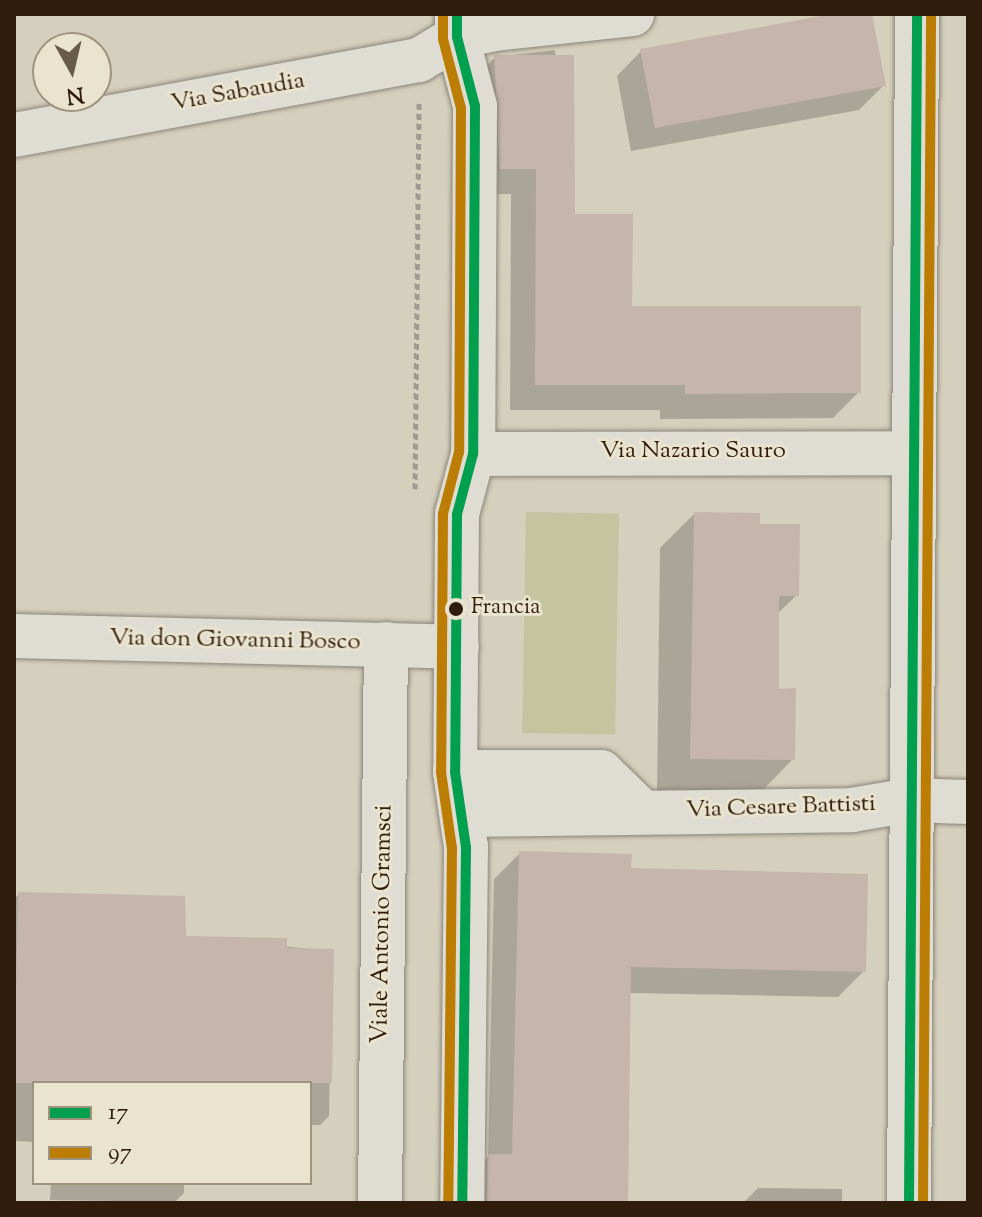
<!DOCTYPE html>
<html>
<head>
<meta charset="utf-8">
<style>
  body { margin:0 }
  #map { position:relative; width:982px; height:1217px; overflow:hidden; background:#d5cfbd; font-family:"Sorts Mill Goudy",serif }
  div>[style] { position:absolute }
  .green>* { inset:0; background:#c5c4a0; transform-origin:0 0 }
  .shadow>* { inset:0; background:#0003 }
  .building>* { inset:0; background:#c6b5ab }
  .path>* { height:5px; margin-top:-2.5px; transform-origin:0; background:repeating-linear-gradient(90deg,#9f9a92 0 6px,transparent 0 10px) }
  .roads { filter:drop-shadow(0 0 2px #8b8579) drop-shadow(0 0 2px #8b8579) }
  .street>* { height:44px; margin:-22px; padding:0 22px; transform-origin:22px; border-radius:22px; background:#dfdcd3 }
  .secondary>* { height:44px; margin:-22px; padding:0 22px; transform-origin:22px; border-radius:22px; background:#dfdcd3 }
  .bus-1>* { height:10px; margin:-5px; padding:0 5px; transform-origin:5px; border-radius:5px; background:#029f4e }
  .bus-2>* { height:10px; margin:-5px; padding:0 5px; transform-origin:5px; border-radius:5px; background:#bb7d03 }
  .dots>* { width:22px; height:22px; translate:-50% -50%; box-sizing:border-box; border:4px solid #eae3ce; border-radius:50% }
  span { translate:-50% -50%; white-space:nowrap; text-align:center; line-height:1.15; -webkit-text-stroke:6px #eae3ce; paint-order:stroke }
  .bus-label { font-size:22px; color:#2f1c0b }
  .left { translate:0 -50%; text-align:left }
  .street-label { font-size:24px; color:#2f1c0b }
  .frame { position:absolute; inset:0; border:16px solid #2f1c0b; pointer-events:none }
  .legend { position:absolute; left:32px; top:1081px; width:280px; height:104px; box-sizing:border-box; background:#eae3ce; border:2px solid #9f9380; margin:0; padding:10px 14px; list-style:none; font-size:24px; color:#2f1c0b }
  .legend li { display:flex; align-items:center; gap:16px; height:40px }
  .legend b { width:40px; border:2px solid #9f9380 }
  .north { position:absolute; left:32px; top:32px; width:80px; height:80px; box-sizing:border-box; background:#eae3ce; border:2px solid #9f9380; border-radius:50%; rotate:172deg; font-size:22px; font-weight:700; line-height:32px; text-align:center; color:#2f1c0b }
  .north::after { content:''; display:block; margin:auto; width:28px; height:36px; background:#695b49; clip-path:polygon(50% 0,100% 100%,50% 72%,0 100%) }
</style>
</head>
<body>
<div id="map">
  <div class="green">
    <i style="left:526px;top:512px;width:93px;height:221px;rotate:1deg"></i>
  </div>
  <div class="shadow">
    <i style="clip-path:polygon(843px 14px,870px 14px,884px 85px,859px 110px,631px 151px,617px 76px,641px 51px)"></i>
    <i style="clip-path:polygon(555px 50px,573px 216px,630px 308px,859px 392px,833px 418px,660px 419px,660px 410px,510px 410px,511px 194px,475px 194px,470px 83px,495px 57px)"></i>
    <i style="clip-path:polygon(694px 514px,758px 526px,797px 595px,777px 614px,777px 691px,793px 759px,759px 794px,657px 793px,660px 548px)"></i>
    <i style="clip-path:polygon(520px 853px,629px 870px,864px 971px,838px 997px,629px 993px,627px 1203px,463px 1203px,463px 1182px,488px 1157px,494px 879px)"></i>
    <i style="clip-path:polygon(19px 894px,184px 937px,332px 951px,329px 1116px,320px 1125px,310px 1125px,310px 1083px,34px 1083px,34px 1142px,14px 1141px,14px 899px)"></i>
    <i style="clip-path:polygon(51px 1183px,184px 1183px,184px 1193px,175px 1202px,50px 1200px)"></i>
    <i style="clip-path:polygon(758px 1188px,842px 1189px,842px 1203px,743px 1203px)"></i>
  </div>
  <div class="building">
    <i style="clip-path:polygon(832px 14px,872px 14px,886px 86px,655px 128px,640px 49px)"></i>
    <i style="clip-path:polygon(494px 55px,574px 55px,575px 214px,633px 214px,632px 306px,861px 306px,861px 393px,685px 394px,685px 385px,535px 385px,536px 169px,500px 169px)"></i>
    <i style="clip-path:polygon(694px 512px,760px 513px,760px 524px,800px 524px,799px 596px,779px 596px,779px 689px,796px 688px,795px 760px,690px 759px)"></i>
    <i style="clip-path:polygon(519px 851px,632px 854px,631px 868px,868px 874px,866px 972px,631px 967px,628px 1203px,487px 1203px,488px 1154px,512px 1154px)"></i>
    <i style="clip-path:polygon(18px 892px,185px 896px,186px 936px,287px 938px,287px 948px,334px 949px,332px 1083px,14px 1083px)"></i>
  </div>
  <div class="path">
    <i style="left:415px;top:489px;width:386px;rotate:-89.4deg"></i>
  </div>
  <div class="roads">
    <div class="street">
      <i style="left:14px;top:135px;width:412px;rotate:-10.5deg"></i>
      <i style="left:419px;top:60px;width:44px;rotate:-31.2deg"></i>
      <i style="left:457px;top:37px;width:39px;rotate:-12deg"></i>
      <i style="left:495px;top:29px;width:138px;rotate:-6.2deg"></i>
      <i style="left:473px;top:454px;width:440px;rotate:-0.1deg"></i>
      <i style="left:14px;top:636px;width:443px;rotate:1.4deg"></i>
      <i style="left:455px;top:772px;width:146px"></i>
      <i style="left:601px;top:772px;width:56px;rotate:44.3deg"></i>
      <i style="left:462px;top:815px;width:390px;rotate:-0.7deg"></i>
      <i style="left:852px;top:810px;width:59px;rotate:-9.8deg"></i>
      <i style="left:910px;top:800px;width:58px;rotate:2deg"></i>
      <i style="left:380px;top:1203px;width:559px;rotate:-89.39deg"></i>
    </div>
    <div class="secondary">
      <i style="left:457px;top:14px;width:23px;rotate:90deg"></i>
      <i style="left:457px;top:37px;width:71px;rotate:75.4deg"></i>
      <i style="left:475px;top:106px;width:348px;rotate:90.3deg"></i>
      <i style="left:473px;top:454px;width:62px;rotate:104.9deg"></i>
      <i style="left:457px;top:514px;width:258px;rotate:90.4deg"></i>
      <i style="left:455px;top:772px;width:76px;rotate:81.7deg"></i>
      <i style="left:466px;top:847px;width:356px;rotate:90.6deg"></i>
      <i style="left:909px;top:1203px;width:1189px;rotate:-89.61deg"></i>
    </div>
  </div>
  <div class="bus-1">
    <i style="left:457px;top:14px;width:23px;rotate:90deg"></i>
    <i style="left:457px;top:37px;width:71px;rotate:75.4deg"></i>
    <i style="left:475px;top:106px;width:348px;rotate:90.3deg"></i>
    <i style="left:473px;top:454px;width:62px;rotate:104.9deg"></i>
    <i style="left:457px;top:514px;width:258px;rotate:90.4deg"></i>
    <i style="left:455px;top:772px;width:76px;rotate:81.7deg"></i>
    <i style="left:466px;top:847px;width:356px;rotate:90.6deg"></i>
    <i style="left:909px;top:1203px;width:1189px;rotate:-89.61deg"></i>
  </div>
  <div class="bus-2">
    <i style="left:443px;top:14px;width:25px;rotate:90deg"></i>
    <i style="left:443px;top:39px;width:71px;rotate:75.4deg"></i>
    <i style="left:461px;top:108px;width:344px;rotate:90.3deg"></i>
    <i style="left:459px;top:452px;width:64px;rotate:104.5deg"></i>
    <i style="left:443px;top:514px;width:258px;rotate:90.4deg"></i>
    <i style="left:441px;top:772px;width:77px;rotate:81.8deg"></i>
    <i style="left:452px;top:848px;width:355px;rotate:90.6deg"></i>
    <i style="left:923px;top:1203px;width:1189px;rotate:-89.61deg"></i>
  </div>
  <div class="dots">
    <i style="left:456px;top:609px;background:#2f1c0b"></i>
  </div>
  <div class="bus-label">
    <span class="left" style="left:471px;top:609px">Francia</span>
  </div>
  <div class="street-label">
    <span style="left:238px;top:93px;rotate:-10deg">Via Sabaudia</span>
    <span style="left:693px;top:452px">Via Nazario Sauro</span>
    <span style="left:235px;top:641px;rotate:1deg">Via don Giovanni Bosco</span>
    <span style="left:781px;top:808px;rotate:-2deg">Via Cesare Battisti</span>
    <span style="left:383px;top:924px;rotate:-89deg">Viale Antonio Gramsci</span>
  </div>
  <div class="frame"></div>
  <ul class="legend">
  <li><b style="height:10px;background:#029f4e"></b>17</li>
  <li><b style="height:10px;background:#bb7d03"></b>97</li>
  </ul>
  <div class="north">N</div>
</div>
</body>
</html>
